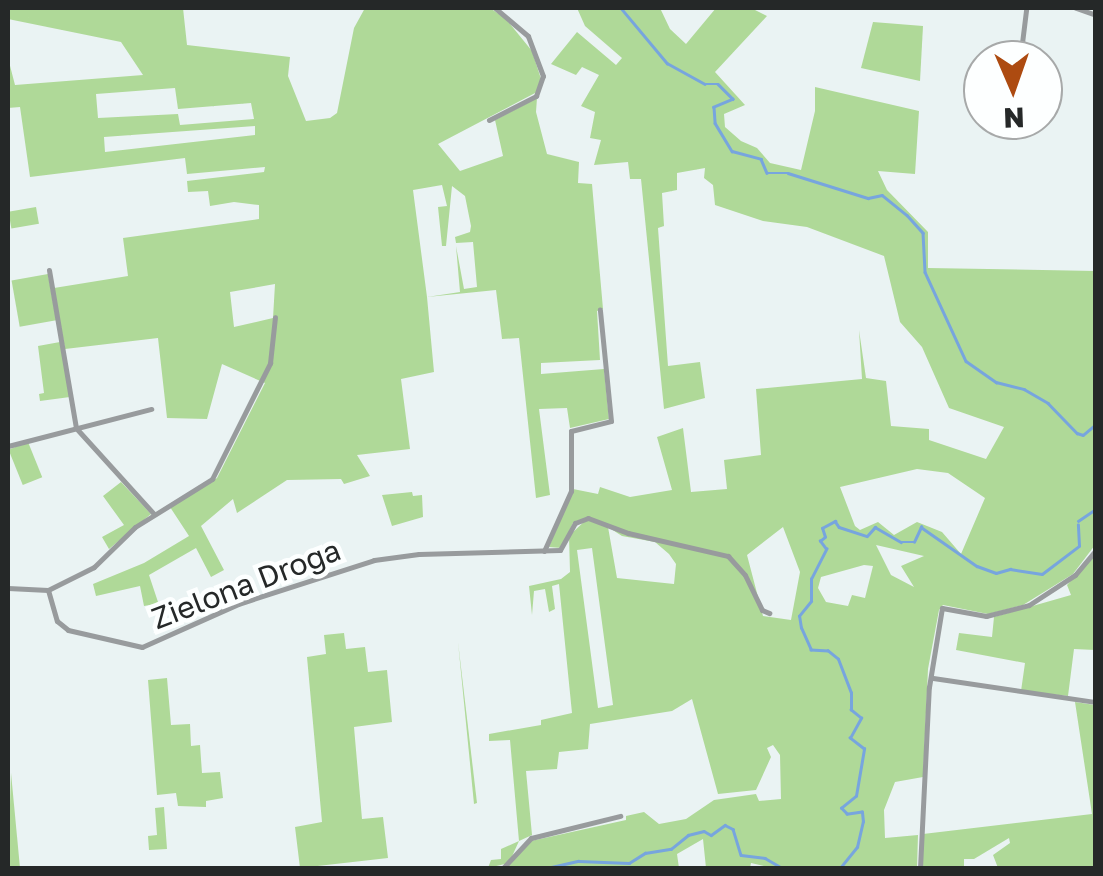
<!DOCTYPE html>
<html>
<head>
<meta charset="utf-8">
<style>
  body { margin:0 }
  #map { position:relative; width:1103px; height:876px; overflow:hidden; background:#eaf3f3; font-family:"Golos Text",sans-serif }
  div>[style] { position:absolute }
  .green>* { inset:0; background:#afd998; transform-origin:0 0 }
  .stream>* { height:2.5px; margin:-1.25px; padding:0 1.25px; transform-origin:1.25px; border-radius:1.25px; background:#77a5de }
  .minor>* { height:5px; margin:-2.5px; padding:0 2.5px; transform-origin:2.5px; border-radius:2.5px; background:#989b9d }
  span { translate:-50% -50%; white-space:nowrap; text-align:center; line-height:1.15; -webkit-text-stroke:9px #fdffff; paint-order:stroke }
  .street-label { font-size:30px; color:#252828 }
  .frame { position:absolute; inset:0; border:10px solid #252828; pointer-events:none }
  .north { position:absolute; left:963px; top:40px; width:100px; height:100px; box-sizing:border-box; background:#fdffff; border:2px solid #a7a9a9; border-radius:50%; rotate:178deg; font-size:28px; font-weight:700; line-height:40px; text-align:center; color:#252828 }
  .north::after { content:''; display:block; margin:auto; width:35px; height:45px; background:#ad4b11; clip-path:polygon(50% 0,100% 100%,50% 72%,0 100%) }
</style>
</head>
<body>
<div id="map">
  <div class="green">
    <i style="clip-path:polygon(evenodd,8px 8px,183px 8px,187px 45px,290px 57px,288px 76px,306px 121px,330px 118px,337px 113px,354px 28px,365px 8px,490px 8px,506px 19px,532px 51px,541px 79px,537px 92px,438px 144px,460px 171px,503px 156px,495px 120px,537px 98px,536px 112px,547px 154px,579px 162px,578px 183px,592px 184px,603px 309px,597px 311px,600px 360px,541px 363px,541px 374px,604px 369px,609px 419px,570px 428px,567px 408px,539px 409px,550px 495px,536px 498px,519px 338px,502px 339px,496px 290px,427px 297px,434px 372px,401px 379px,410px 449px,357px 455px,370px 476px,344px 484px,341px 479px,287px 480px,237px 513px,233px 499px,201px 526px,224px 570px,211px 577px,196px 548px,149px 575px,158px 602px,155px 604px,144px 606px,140px 586px,96px 596px,93px 584px,144px 563px,189px 536px,170px 507px,217px 478px,265px 383px,222px 364px,207px 419px,167px 418px,158px 338px,65px 349px,54px 288px,128px 276px,123px 238px,259px 219px,259px 205px,234px 202px,210px 206px,208px 191px,188px 192px,187px 181px,264px 172px,265px 167px,187px 174px,185px 158px,30px 177px,20px 107px,8px 108px,8px 58px,15px 85px,143px 75px,121px 42px,8px 19px,8px 8px,175px 88px,178px 109px,251px 103px,254px 119px,180px 125px,178px 114px,98px 118px,96px 94px,175px 88px,8px 8px,255px 126px,255px 135px,105px 152px,104px 137px,255px 126px,8px 8px,442px 185px,447px 206px,438px 207px,442px 246px,446px 246px,452px 186px,465px 196px,471px 226px,470px 232px,455px 237px,456px 243px,473px 242px,477px 287px,464px 289px,456px 246px,460px 292px,427px 297px,413px 190px,442px 185px,8px 8px,275px 284px,273px 318px,234px 327px,230px 292px,275px 284px)"></i>
    <i style="clip-path:polygon(evenodd,577px 8px,660px 8px,670px 29px,686px 44px,716px 8px,751px 8px,767px 16px,715px 72px,745px 105px,724px 114px,725px 127px,741px 141px,757px 148px,770px 163px,801px 170px,815px 111px,815px 87px,919px 111px,915px 174px,878px 171px,887px 190px,928px 232px,928px 268px,1095px 271px,1095px 545px,1073px 574px,1023px 605px,988px 614px,943px 605px,939px 610px,928px 669px,923px 777px,895px 782px,884px 810px,885px 838px,918px 835px,917px 868px,772px 868px,751px 863px,750px 868px,706px 868px,703px 839px,677px 854px,679px 868px,506px 868px,521px 847px,531px 841px,626px 820px,626px 816px,644px 812px,659px 824px,686px 819px,714px 800px,756px 794px,759px 801px,781px 799px,780px 755px,773px 745px,767px 748px,771px 757px,756px 790px,718px 794px,692px 699px,672px 711px,590px 724px,588px 749px,559px 752px,557px 769px,526px 771px,532px 835px,519px 841px,509px 863px,488px 868px,491px 860px,501px 859px,501px 849px,519px 841px,510px 740px,489px 741px,489px 734px,541px 725px,541px 720px,572px 713px,559px 584px,552px 586px,555px 609px,549px 612px,545px 589px,534px 591px,532px 615px,529px 586px,561px 579px,570px 572px,569px 536px,590px 516px,573px 523px,561px 548px,549px 547px,573px 489px,598px 494px,600px 487px,630px 497px,672px 490px,657px 437px,683px 428px,691px 492px,727px 489px,724px 460px,761px 455px,756px 389px,862px 379px,859px 330px,866px 378px,886px 381px,891px 426px,929px 429px,929px 440px,986px 459px,1004px 427px,949px 408px,922px 347px,900px 322px,884px 256px,807px 227px,763px 221px,715px 205px,713px 185px,704px 178px,705px 168px,677px 173px,677px 190px,662px 193px,664px 226px,658px 228px,668px 366px,700px 362px,705px 398px,664px 409px,641px 179px,630px 179px,628px 162px,594px 165px,601px 140px,590px 138px,595px 112px,581px 106px,599px 75px,582px 67px,576px 75px,551px 64px,577px 32px,616px 65px,622px 58px,585px 26px,577px 8px,917px 469px,948px 473px,985px 498px,961px 554px,942px 532px,917px 522px,894px 535px,878px 522px,860px 530px,855px 526px,840px 487px,917px 469px,577px 8px,608px 527px,622px 536px,655px 542px,669px 554px,676px 564px,674px 584px,617px 578px,608px 527px,577px 8px,783px 527px,800px 572px,791px 620px,763px 616px,747px 555px,783px 527px,577px 8px,876px 545px,924px 556px,901px 566px,914px 587px,891px 575px,876px 545px,577px 8px,592px 548px,613px 705px,598px 708px,577px 550px,592px 548px,577px 8px,864px 565px,873px 566px,865px 598px,852px 595px,848px 606px,826px 602px,818px 588px,821px 577px,864px 565px)"></i>
    <i style="clip-path:polygon(873px 22px,923px 26px,920px 81px,861px 68px)"></i>
    <i style="left:36px;top:207px;width:17px;height:28px;rotate:80deg"></i>
    <i style="left:48px;top:274px;width:47px;height:37px;rotate:80deg"></i>
    <i style="clip-path:polygon(60px 342px,70px 397px,40px 401px,39px 394px,44px 393px,38px 346px)"></i>
    <i style="left:28px;top:442px;width:38px;height:21px;rotate:68deg"></i>
    <i style="clip-path:polygon(121px 482px,151px 514px,109px 549px,102px 537px,124px 525px,103px 496px)"></i>
    <i style="clip-path:polygon(412px 492px,413px 496px,422px 495px,423px 517px,392px 526px,382px 495px)"></i>
    <i style="clip-path:polygon(1095px 554px,1095px 650px,1074px 649px,1068px 696px,1021px 691px,1025px 663px,956px 650px,959px 633px,992px 637px,994px 617px,1071px 595px,1067px 585px)"></i>
    <i style="clip-path:polygon(344px 633px,346px 649px,365px 647px,368px 672px,387px 670px,392px 722px,354px 727px,362px 819px,383px 817px,388px 858px,300px 868px,295px 827px,322px 822px,307px 657px,326px 654px,324px 635px)"></i>
    <i style="clip-path:polygon(458px 642px,477px 803px,474px 804px)"></i>
    <i style="clip-path:polygon(167px 678px,171px 725px,190px 724px,191px 746px,200px 745px,202px 773px,220px 772px,223px 798px,206px 801px,206px 807px,178px 806px,176px 793px,157px 795px,148px 680px)"></i>
    <i style="clip-path:polygon(1075px 702px,1095px 705px,1095px 868px,998px 868px,993px 855px,1010px 843px,1009px 838px,974px 859px,964px 859px,964px 868px,922px 868px,923px 834px,1092px 814px)"></i>
    <i style="clip-path:polygon(11px 773px,20px 868px,8px 868px)"></i>
    <i style="clip-path:polygon(164px 807px,167px 849px,149px 850px,148px 836px,157px 835px,155px 808px)"></i>
  </div>
  <div class="stream">
    <i style="left:621px;top:8px;width:72px;rotate:50.1deg"></i>
    <i style="left:667px;top:63px;width:43px;rotate:28.9deg"></i>
    <i style="left:705px;top:84px;width:13px"></i>
    <i style="left:718px;top:84px;width:21px;rotate:45deg"></i>
    <i style="left:733px;top:99px;width:21px;rotate:157deg"></i>
    <i style="left:714px;top:107px;width:16px;rotate:86deg"></i>
    <i style="left:715px;top:123px;width:33px;rotate:59deg"></i>
    <i style="left:732px;top:151px;width:30px;rotate:15deg"></i>
    <i style="left:761px;top:159px;width:15px;rotate:67deg"></i>
    <i style="left:767px;top:173px;width:21px"></i>
    <i style="left:788px;top:173px;width:84px;rotate:17.4deg"></i>
    <i style="left:868px;top:198px;width:14px;rotate:-12deg"></i>
    <i style="left:882px;top:195px;width:32px;rotate:39deg"></i>
    <i style="left:907px;top:215px;width:24px;rotate:48deg"></i>
    <i style="left:923px;top:233px;width:39px;rotate:87deg"></i>
    <i style="left:925px;top:272px;width:98px;rotate:65.3deg"></i>
    <i style="left:966px;top:361px;width:37px;rotate:35deg"></i>
    <i style="left:996px;top:382px;width:29px;rotate:14deg"></i>
    <i style="left:1024px;top:389px;width:28px;rotate:30deg"></i>
    <i style="left:1048px;top:403px;width:42px;rotate:46deg"></i>
    <i style="left:1077px;top:433px;width:6px;rotate:18deg"></i>
    <i style="left:1083px;top:435px;width:17px;rotate:-40deg"></i>
    <i style="left:1078px;top:521px;width:22px;rotate:-34deg"></i>
    <i style="left:547px;top:868px;width:32px;rotate:-13deg"></i>
    <i style="left:578px;top:861px;width:51px;rotate:2.2deg"></i>
    <i style="left:629px;top:863px;width:19px;rotate:-32deg"></i>
    <i style="left:645px;top:853px;width:26px;rotate:-9deg"></i>
    <i style="left:671px;top:849px;width:22px;rotate:-39deg"></i>
    <i style="left:688px;top:835px;width:16px;rotate:-14deg"></i>
    <i style="left:704px;top:831px;width:8px;rotate:30deg"></i>
    <i style="left:711px;top:835px;width:17px;rotate:-36deg"></i>
    <i style="left:725px;top:825px;width:9px;rotate:27deg"></i>
    <i style="left:733px;top:829px;width:27px;rotate:73deg"></i>
    <i style="left:741px;top:855px;width:24px;rotate:7deg"></i>
    <i style="left:765px;top:858px;width:20px;rotate:30deg"></i>
    <i style="left:788px;top:868px;width:5px"></i>
    <i style="left:840px;top:868px;width:27px;rotate:-51deg"></i>
    <i style="left:857px;top:847px;width:26px;rotate:-77deg"></i>
    <i style="left:863px;top:822px;width:10px;rotate:-96deg"></i>
    <i style="left:862px;top:812px;width:15px;rotate:172deg"></i>
    <i style="left:847px;top:814px;width:8px;rotate:-135deg"></i>
    <i style="left:841px;top:808px;width:19px;rotate:-39deg"></i>
    <i style="left:856px;top:796px;width:48px;rotate:-80.3deg"></i>
    <i style="left:864px;top:749px;width:18px;rotate:-142deg"></i>
    <i style="left:850px;top:738px;width:23px;rotate:-61deg"></i>
    <i style="left:861px;top:718px;width:13px;rotate:-141deg"></i>
    <i style="left:851px;top:710px;width:17px;rotate:-90deg"></i>
    <i style="left:851px;top:693px;width:36px;rotate:-111deg"></i>
    <i style="left:838px;top:659px;width:13px;rotate:-141deg"></i>
    <i style="left:828px;top:651px;width:17px;rotate:-177deg"></i>
    <i style="left:811px;top:650px;width:24px;rotate:-114deg"></i>
    <i style="left:801px;top:628px;width:12px;rotate:-99deg"></i>
    <i style="left:799px;top:616px;width:19px;rotate:-51deg"></i>
    <i style="left:811px;top:601px;width:22px;rotate:-90deg"></i>
    <i style="left:811px;top:579px;width:34px;rotate:-63deg"></i>
    <i style="left:826px;top:549px;width:10px;rotate:-127deg"></i>
    <i style="left:820px;top:541px;width:6px;rotate:-39deg"></i>
    <i style="left:825px;top:537px;width:9px;rotate:-108deg"></i>
    <i style="left:822px;top:528px;width:15px;rotate:-28deg"></i>
    <i style="left:835px;top:521px;width:7px;rotate:56deg"></i>
    <i style="left:839px;top:527px;width:29px;rotate:18deg"></i>
    <i style="left:867px;top:536px;width:12px;rotate:-48deg"></i>
    <i style="left:875px;top:527px;width:30px;rotate:30deg"></i>
    <i style="left:901px;top:542px;width:13px"></i>
    <i style="left:914px;top:542px;width:17px;rotate:-65deg"></i>
    <i style="left:921px;top:527px;width:68px;rotate:34.9deg"></i>
    <i style="left:977px;top:566px;width:20px;rotate:20deg"></i>
    <i style="left:996px;top:573px;width:15px;rotate:-16deg"></i>
    <i style="left:1010px;top:569px;width:32px;rotate:9deg"></i>
    <i style="left:1042px;top:574px;width:46px;rotate:-37.1deg"></i>
    <i style="left:1079px;top:546px;width:21px;rotate:-93deg"></i>
  </div>
  <div class="minor">
    <i style="left:1076px;top:8px;width:21px;rotate:19deg"></i>
    <i style="left:1022px;top:43px;width:35px;rotate:-83deg"></i>
    <i style="left:489px;top:120px;width:53px;rotate:-27.1deg"></i>
    <i style="left:536px;top:96px;width:21px;rotate:-71deg"></i>
    <i style="left:543px;top:76px;width:43px;rotate:-110.6deg"></i>
    <i style="left:528px;top:36px;width:43px;rotate:-139.7deg"></i>
    <i style="left:49px;top:270px;width:160px;rotate:80.3deg"></i>
    <i style="left:76px;top:428px;width:116px;rotate:47.8deg"></i>
    <i style="left:8px;top:446px;width:148px;rotate:-14.5deg"></i>
    <i style="left:544px;top:551px;width:66px;rotate:-65.8deg"></i>
    <i style="left:571px;top:491px;width:60px;rotate:-90deg"></i>
    <i style="left:571px;top:431px;width:41px;rotate:-14deg"></i>
    <i style="left:611px;top:421px;width:112px;rotate:-95.7deg"></i>
    <i style="left:8px;top:588px;width:40px;rotate:2.9deg"></i>
    <i style="left:48px;top:590px;width:32px;rotate:74deg"></i>
    <i style="left:57px;top:621px;width:14px;rotate:39deg"></i>
    <i style="left:68px;top:630px;width:76px;rotate:12.9deg"></i>
    <i style="left:142px;top:647px;width:105px;rotate:-24.1deg"></i>
    <i style="left:238px;top:604px;width:143px;rotate:-17.9deg"></i>
    <i style="left:374px;top:560px;width:45px;rotate:-7.6deg"></i>
    <i style="left:419px;top:554px;width:141px;rotate:-1.6deg"></i>
    <i style="left:560px;top:550px;width:31px;rotate:-61deg"></i>
    <i style="left:575px;top:523px;width:14px;rotate:-21deg"></i>
    <i style="left:588px;top:518px;width:43px;rotate:20.6deg"></i>
    <i style="left:628px;top:533px;width:103px;rotate:13deg"></i>
    <i style="left:728px;top:556px;width:25px;rotate:48deg"></i>
    <i style="left:745px;top:575px;width:39px;rotate:64deg"></i>
    <i style="left:762px;top:610px;width:8px;rotate:23deg"></i>
    <i style="left:48px;top:590px;width:51px;rotate:-26.6deg"></i>
    <i style="left:94px;top:567px;width:57px;rotate:-44.3deg"></i>
    <i style="left:135px;top:527px;width:91px;rotate:-31.9deg"></i>
    <i style="left:212px;top:479px;width:130px;rotate:-63.4deg"></i>
    <i style="left:270px;top:363px;width:46px;rotate:-83.8deg"></i>
    <i style="left:933px;top:678px;width:165px;rotate:8.4deg"></i>
    <i style="left:503px;top:868px;width:41px;rotate:-47deg"></i>
    <i style="left:531px;top:838px;width:92px;rotate:-13.9deg"></i>
    <i style="left:920px;top:868px;width:181px;rotate:-87.2deg"></i>
    <i style="left:929px;top:687px;width:80px;rotate:-80.7deg"></i>
    <i style="left:942px;top:608px;width:45px;rotate:10.3deg"></i>
    <i style="left:986px;top:616px;width:44px;rotate:-14.3deg"></i>
    <i style="left:1029px;top:605px;width:55px;rotate:-33.1deg"></i>
    <i style="left:1075px;top:575px;width:33px;rotate:-50deg"></i>
  </div>
  <div class="street-label">
    <span style="left:246px;top:584px;rotate:-21deg">Zielona Droga</span>
  </div>
  <div class="frame"></div>
  <div class="north">N</div>
</div>
</body>
</html>
